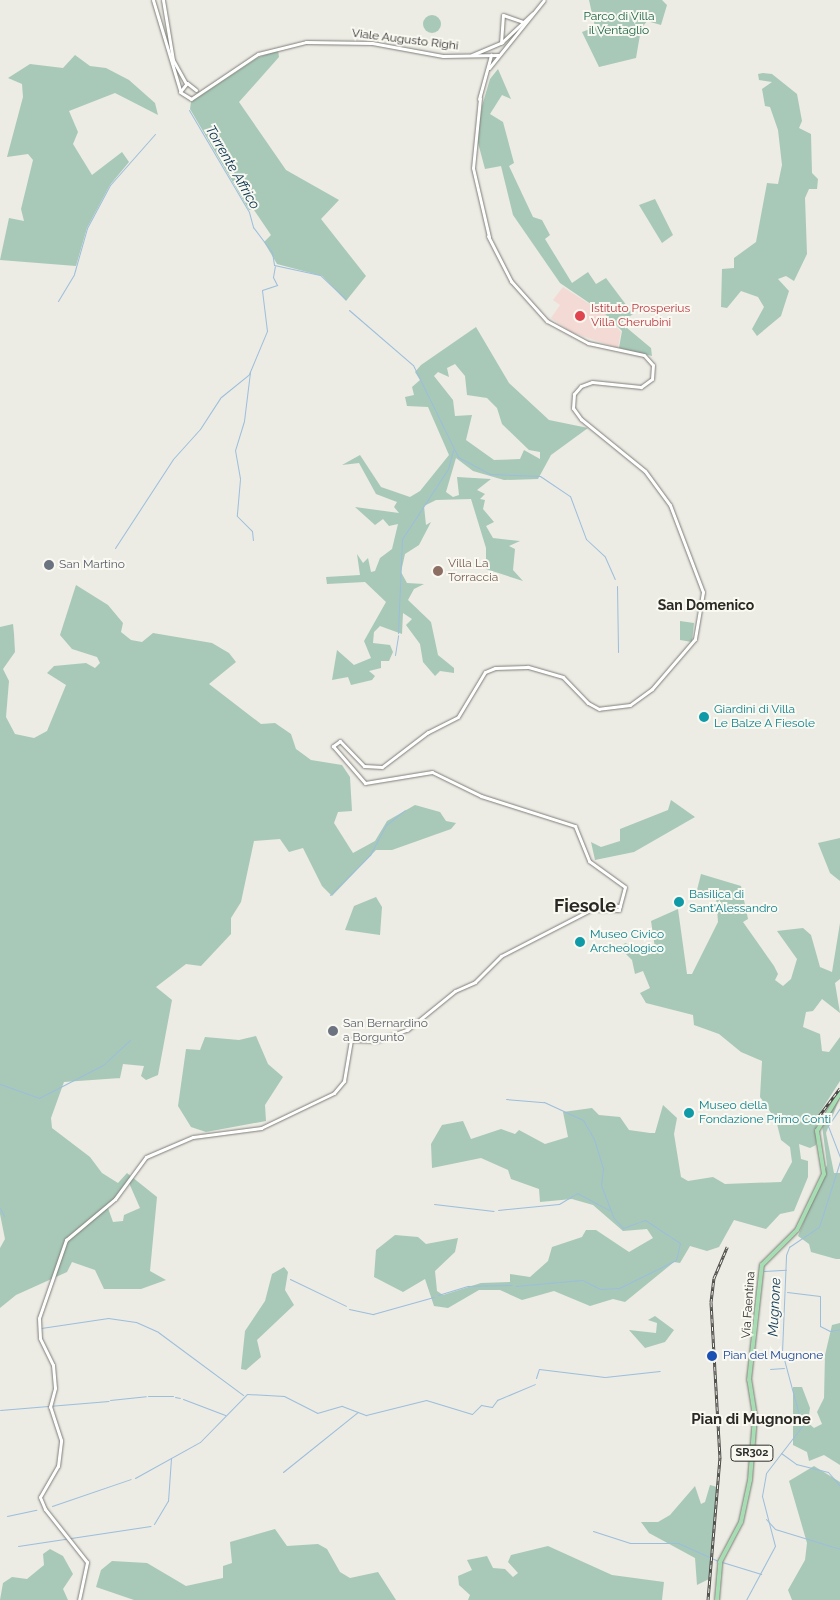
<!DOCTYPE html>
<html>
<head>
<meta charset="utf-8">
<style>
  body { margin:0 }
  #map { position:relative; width:840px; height:1600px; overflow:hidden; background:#ecebe4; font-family:Raleway,sans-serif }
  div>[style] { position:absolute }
  .medical>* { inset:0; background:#f4dad5 }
  .green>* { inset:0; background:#a8c9b8 }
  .round { border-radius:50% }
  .stream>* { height:1px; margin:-0.5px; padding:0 0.5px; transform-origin:0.5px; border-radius:0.5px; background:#9bbedc }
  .roads { filter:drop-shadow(0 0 1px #7f7e78) drop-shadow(0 0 1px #7f7e78) }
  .secondary>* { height:3px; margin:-1.5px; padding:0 1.5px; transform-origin:1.5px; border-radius:1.5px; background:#fff }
  .primary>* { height:4px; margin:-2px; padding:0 2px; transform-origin:2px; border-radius:2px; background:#a7ddb3 }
  .rail>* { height:3px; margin-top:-1.5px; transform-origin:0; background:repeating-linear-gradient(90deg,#f9f8f1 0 4px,#4b4b47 0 8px); box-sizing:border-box; border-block:1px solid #4b4b47 }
  .dots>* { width:14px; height:14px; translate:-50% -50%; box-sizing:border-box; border:2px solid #f9f8f1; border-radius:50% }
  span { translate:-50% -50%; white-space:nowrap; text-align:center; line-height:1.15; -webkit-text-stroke:4px #f9f8f1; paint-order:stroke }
  .shield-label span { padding:1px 4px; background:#f9f8f1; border:1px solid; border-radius:4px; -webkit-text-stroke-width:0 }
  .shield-label { font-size:11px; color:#2e2e2b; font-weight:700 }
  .park-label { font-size:12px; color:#186345 }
  .street-label { font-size:12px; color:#2e2e2b }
  .health-label { font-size:12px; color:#be3a42 }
  .left { translate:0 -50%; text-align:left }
  .education-label { font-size:12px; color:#785e54 }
  .worship-label { font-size:12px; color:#5b616d }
  .culture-label { font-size:12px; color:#0d838f }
  .transit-label { font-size:12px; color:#164399 }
  .water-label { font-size:14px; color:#093451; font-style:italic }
  .neighbourhood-label { font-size:14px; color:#2a2924; font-weight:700 }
  .quarter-label { font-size:15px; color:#2a2924; font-weight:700 }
  .district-label { font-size:18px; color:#2a2924; font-weight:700 }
</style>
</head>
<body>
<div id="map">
  <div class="medical">
    <i style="clip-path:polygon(563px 287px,605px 314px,621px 332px,618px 348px,571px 332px,551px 318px,560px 305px,553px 300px)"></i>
  </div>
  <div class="green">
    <i style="clip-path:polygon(589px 0,662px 0,667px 5px,661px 25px,647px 21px,641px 29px,636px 58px,599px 67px,582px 32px,595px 27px)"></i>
    <i class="round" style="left:423px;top:15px;width:18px;height:18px"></i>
    <i style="clip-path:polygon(278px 50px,279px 57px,239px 102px,286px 170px,339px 200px,321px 219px,366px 276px,346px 301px,322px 276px,277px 264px,264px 242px,271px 235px,254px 210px,249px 210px,190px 109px,191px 102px,257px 58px)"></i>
    <i style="clip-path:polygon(75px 55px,90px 66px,106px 68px,129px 80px,155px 103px,158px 115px,115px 93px,69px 111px,78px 132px,73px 144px,92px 175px,122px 152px,129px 162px,110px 185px,87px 228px,76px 266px,0 260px,9px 218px,24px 221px,21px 209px,33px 160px,28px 154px,7px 157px,23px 97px,22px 84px,8px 78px,30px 64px,63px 68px)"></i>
    <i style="clip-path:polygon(498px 69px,511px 99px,502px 95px,490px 114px,503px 122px,514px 163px,509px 166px,533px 217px,542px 220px,550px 235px,545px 239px,572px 283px,588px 272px,596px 284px,606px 278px,633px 314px,621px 323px,651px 348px,652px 356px,619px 348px,622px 331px,604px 313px,560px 283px,513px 215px,501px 166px,485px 169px,477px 139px,482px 106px,490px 79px)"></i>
    <i style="clip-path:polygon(763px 73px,772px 74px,797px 94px,802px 121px,799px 128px,811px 134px,812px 173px,818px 179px,817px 189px,809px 189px,805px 198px,807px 254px,794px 281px,786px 276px,778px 279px,789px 291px,781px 316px,757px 336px,752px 329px,764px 307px,758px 297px,741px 291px,727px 308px,721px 307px,722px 269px,734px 268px,734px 258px,756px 242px,767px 183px,778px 184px,782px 165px,778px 130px,770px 107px,765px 106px,762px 89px,772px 82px,759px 80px,758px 74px)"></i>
    <i style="clip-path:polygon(655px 199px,673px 235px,662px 243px,639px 205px)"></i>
    <i style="clip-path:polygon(evenodd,476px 327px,509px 383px,549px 420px,588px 428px,551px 455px,538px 479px,504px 480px,473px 471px,456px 458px,446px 492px,453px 497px,459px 495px,457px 477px,491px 479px,477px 490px,485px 494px,480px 499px,485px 500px,483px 509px,494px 522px,486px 526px,493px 538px,520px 541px,509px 546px,515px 549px,513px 570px,523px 581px,486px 569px,486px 548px,471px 499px,436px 500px,424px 506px,426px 525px,431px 522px,419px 545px,405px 554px,401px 572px,407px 583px,424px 584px,414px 589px,408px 600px,431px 622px,438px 655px,454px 668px,454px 673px,440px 671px,435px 676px,423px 662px,420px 644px,406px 625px,412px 619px,403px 613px,402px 634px,380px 626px,374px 632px,373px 643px,390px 645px,393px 652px,389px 661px,381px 661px,381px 668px,369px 671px,375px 676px,372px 680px,351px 685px,348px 677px,332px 680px,337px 650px,354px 665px,371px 658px,364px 641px,386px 602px,365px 582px,327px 584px,326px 577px,360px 575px,357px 554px,363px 563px,368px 558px,371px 572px,375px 571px,380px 558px,392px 549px,398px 524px,389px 526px,383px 519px,375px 525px,355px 507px,399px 513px,394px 507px,397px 502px,376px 494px,359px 463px,342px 465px,360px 455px,381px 487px,410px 497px,420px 491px,449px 455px,428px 407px,407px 406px,405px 397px,414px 395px,412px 387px,420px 380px,415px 372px,421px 365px,476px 327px,455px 364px,465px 376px,467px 395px,487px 398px,497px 408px,502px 424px,529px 450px,540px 452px,540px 459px,524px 450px,520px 459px,494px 460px,466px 440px,472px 415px,455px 416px,453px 400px,434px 376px,438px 372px,449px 377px,447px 368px,455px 364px)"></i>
    <i style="clip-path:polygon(evenodd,76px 585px,108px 605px,123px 623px,121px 632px,131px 640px,142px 642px,153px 633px,212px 643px,229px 653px,236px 662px,209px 684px,261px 724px,275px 723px,291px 734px,296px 749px,311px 760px,342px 765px,350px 777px,352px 811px,338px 812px,334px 823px,353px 853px,375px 841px,387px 821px,415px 805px,440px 812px,446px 821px,456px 823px,451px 829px,392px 850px,376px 850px,332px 896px,322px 886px,303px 848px,289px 852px,280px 839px,254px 841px,241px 902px,231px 918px,231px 934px,201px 966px,186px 964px,156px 987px,172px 1000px,158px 1075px,146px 1080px,141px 1076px,144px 1066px,123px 1064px,120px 1078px,64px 1082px,51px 1118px,52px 1128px,90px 1157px,102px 1173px,118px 1183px,127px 1173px,157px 1197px,150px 1271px,166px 1280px,141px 1289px,104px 1289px,95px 1270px,72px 1262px,67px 1272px,16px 1295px,0 1308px,0 1248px,5px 1239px,0 1214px,0 627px,13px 624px,14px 634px,15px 652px,3px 669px,9px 681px,6px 717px,15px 734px,34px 738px,47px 731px,66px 685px,47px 673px,54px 666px,86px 663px,95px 668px,100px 663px,97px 657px,72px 649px,60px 635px,76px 585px,129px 1183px,140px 1208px,124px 1215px,123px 1221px,113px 1222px,108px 1208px,129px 1183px)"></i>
    <i style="clip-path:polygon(680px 621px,694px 623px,692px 642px,680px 640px)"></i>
    <i style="clip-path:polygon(671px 800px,695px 817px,634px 852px,595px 860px,591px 842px,601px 847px,620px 841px,620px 829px,668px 810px)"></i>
    <i style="clip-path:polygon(840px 838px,840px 881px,830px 873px,818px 843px)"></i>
    <i style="clip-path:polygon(701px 874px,741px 886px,748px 919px,743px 922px,774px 966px,778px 974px,775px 980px,783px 986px,791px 979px,797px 959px,777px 931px,803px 928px,811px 935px,820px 967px,832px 972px,840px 923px,840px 979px,835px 983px,840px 1013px,822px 999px,813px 1011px,806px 1012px,803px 1027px,820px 1034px,822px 1051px,829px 1052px,840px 1037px,840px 1081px,817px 1117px,816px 1145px,810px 1148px,799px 1144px,801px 1159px,808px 1161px,808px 1177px,794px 1211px,780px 1214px,766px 1229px,734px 1220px,719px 1247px,707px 1251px,690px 1246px,680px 1263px,674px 1262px,625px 1302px,613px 1299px,590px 1306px,554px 1291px,522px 1300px,500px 1290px,479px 1290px,448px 1308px,434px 1306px,425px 1279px,403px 1292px,374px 1277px,376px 1250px,395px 1235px,418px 1237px,426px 1244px,458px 1238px,455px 1252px,435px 1271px,437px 1291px,443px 1295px,481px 1283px,510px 1282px,510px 1274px,530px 1277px,548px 1261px,552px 1247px,582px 1237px,586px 1230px,596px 1230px,629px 1252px,653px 1238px,647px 1229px,623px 1231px,593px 1205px,572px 1199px,540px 1202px,539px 1189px,511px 1179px,508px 1170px,481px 1158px,432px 1168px,431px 1144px,442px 1125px,463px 1121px,471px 1139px,501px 1129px,515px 1134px,519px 1130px,545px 1144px,568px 1137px,563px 1112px,592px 1108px,599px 1115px,620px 1117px,629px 1130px,650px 1133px,655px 1133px,663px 1105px,677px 1118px,674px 1134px,681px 1177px,688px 1181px,713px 1177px,725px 1184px,781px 1182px,792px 1162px,790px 1147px,781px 1140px,776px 1120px,760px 1097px,762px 1061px,741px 1052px,719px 1034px,694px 1025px,693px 1015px,646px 1003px,640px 993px,650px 988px,643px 971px,635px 974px,632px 960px,621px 949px,625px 943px,642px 950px,655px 948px,651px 921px,678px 909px,687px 974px,692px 974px,718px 922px,716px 896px,697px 890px)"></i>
    <i style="clip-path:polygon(376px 897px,382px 907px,380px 935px,345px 930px,354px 906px)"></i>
    <i style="clip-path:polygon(256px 1036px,268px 1064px,283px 1077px,265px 1105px,266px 1121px,206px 1132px,191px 1127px,178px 1106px,186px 1049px,200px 1050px,205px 1037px,239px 1040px)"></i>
    <i style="clip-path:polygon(840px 1097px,826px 1133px,834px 1173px,840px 1173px,840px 1259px,836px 1259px,811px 1252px,809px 1244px,798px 1236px,827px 1165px,822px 1125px)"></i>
    <i style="clip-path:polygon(284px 1267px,288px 1272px,285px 1290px,294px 1305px,257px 1340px,261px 1357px,246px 1370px,241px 1369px,245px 1331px,265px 1301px,272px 1274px)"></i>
    <i style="clip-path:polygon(655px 1316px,674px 1330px,665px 1342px,645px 1348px,629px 1330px,656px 1333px,657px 1323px,648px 1320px)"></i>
    <i style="clip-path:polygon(840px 1323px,840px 1465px,824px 1455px,809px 1461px,807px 1452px,793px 1445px,793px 1387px,802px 1387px,810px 1408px,808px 1423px,814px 1428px,822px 1424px,817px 1412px,824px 1398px,825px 1355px,832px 1325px)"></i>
    <i style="clip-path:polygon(814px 1466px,840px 1482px,840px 1600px,792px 1600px,788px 1590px,805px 1560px,807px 1543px,789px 1481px)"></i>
    <i style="clip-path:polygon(710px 1485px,717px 1487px,709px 1579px,697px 1585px,695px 1558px,649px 1533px,641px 1522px,658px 1522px,670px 1515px,695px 1486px,701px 1504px,705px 1502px)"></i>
    <i style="clip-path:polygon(275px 1529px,287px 1546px,318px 1544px,327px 1549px,340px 1572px,350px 1578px,378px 1572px,396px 1600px,134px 1600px,96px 1587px,101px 1570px,112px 1561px,147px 1563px,186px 1586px,223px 1578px,223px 1566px,232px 1563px,230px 1542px)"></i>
    <i style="clip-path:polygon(548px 1546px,612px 1575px,664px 1582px,662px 1600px,468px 1600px,470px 1595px,459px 1585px,458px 1576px,472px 1570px,467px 1560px,487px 1556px,493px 1568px,505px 1569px,513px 1577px,518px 1573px,508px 1562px,511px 1555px)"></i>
    <i style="clip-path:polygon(50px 1549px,63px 1556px,73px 1574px,63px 1589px,68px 1600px,0 1600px,3px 1583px,12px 1577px,27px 1579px,44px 1565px,43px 1554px)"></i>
  </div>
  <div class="stream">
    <i style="left:189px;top:110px;width:118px;rotate:59.5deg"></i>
    <i style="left:249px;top:212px;width:16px;rotate:75deg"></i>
    <i style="left:253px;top:227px;width:31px;rotate:53deg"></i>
    <i style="left:272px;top:252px;width:13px;rotate:81deg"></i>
    <i style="left:274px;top:265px;width:47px;rotate:12.3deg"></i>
    <i style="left:320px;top:275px;width:35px;rotate:43deg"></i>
    <i style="left:58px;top:301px;width:31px;rotate:-59deg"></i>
    <i style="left:74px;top:274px;width:48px;rotate:-74.2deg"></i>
    <i style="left:87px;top:228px;width:49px;rotate:-61.9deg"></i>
    <i style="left:110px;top:185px;width:68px;rotate:-48.6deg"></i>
    <i style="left:349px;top:310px;width:84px;rotate:40.7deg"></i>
    <i style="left:413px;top:365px;width:102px;rotate:63.9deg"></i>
    <i style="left:458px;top:457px;width:36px;rotate:28deg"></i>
    <i style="left:490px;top:474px;width:50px;rotate:2.3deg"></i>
    <i style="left:540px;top:476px;width:36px;rotate:34deg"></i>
    <i style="left:570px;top:496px;width:46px;rotate:69.6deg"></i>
    <i style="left:586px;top:539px;width:26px;rotate:43deg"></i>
    <i style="left:605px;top:557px;width:24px;rotate:66deg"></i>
    <i style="left:250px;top:372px;width:49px;rotate:97deg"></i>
    <i style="left:244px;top:421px;width:30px;rotate:107deg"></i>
    <i style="left:235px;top:450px;width:29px;rotate:80deg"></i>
    <i style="left:240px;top:479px;width:37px;rotate:95deg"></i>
    <i style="left:237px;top:516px;width:21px;rotate:45deg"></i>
    <i style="left:252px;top:531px;width:9px;rotate:84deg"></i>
    <i style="left:115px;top:548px;width:106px;rotate:-56.9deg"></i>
    <i style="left:173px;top:459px;width:40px;rotate:-48deg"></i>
    <i style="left:200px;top:429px;width:38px;rotate:-57deg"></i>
    <i style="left:221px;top:397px;width:36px;rotate:-39deg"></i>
    <i style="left:249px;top:374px;width:47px;rotate:-67.3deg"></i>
    <i style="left:267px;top:331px;width:41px;rotate:-97deg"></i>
    <i style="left:262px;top:290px;width:16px;rotate:-18deg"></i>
    <i style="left:277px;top:285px;width:9px;rotate:-117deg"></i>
    <i style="left:273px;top:277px;width:11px;rotate:-80deg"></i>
    <i style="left:617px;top:586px;width:66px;rotate:89.1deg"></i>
    <i style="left:398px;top:633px;width:94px;rotate:-87.6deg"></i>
    <i style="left:402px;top:539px;width:84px;rotate:-56.7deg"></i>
    <i style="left:448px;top:469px;width:20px;rotate:-75deg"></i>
    <i style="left:395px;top:655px;width:20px;rotate:-81deg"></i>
    <i style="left:330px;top:895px;width:57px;rotate:-45deg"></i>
    <i style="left:370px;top:855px;width:34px;rotate:-62deg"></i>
    <i style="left:386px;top:825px;width:24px;rotate:-38deg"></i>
    <i style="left:0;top:1084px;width:41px;rotate:19.7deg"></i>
    <i style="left:39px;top:1098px;width:72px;rotate:-27.3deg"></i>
    <i style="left:103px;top:1065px;width:37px;rotate:-43deg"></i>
    <i style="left:506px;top:1099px;width:38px;rotate:5deg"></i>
    <i style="left:544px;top:1102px;width:43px;rotate:24.8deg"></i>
    <i style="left:583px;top:1120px;width:22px;rotate:60deg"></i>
    <i style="left:594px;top:1139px;width:31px;rotate:73deg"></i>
    <i style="left:603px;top:1169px;width:16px;rotate:97deg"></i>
    <i style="left:601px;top:1185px;width:34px;rotate:69deg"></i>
    <i style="left:613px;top:1217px;width:15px;rotate:48deg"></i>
    <i style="left:623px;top:1228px;width:23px;rotate:-20deg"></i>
    <i style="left:645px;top:1220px;width:42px;rotate:33.3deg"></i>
    <i style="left:680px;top:1243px;width:17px;rotate:103deg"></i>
    <i style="left:676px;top:1260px;width:64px;rotate:153.8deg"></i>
    <i style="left:619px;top:1288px;width:19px;rotate:177deg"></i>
    <i style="left:600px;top:1289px;width:20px;rotate:-153deg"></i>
    <i style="left:582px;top:1280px;width:67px;rotate:174.9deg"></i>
    <i style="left:840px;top:1108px;width:22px;rotate:124deg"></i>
    <i style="left:828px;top:1126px;width:34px;rotate:69deg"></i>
    <i style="left:434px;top:1204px;width:60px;rotate:6.7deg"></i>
    <i style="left:0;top:1208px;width:9px;rotate:63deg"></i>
    <i style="left:498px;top:1210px;width:61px;rotate:-5.6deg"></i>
    <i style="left:559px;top:1204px;width:21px;rotate:-31deg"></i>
    <i style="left:577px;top:1193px;width:36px;rotate:28deg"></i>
    <i style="left:764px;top:1271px;width:22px;rotate:-3deg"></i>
    <i style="left:290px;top:1279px;width:62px;rotate:25.7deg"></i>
    <i style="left:787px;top:1292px;width:33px;rotate:7deg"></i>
    <i style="left:820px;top:1296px;width:30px;rotate:90deg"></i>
    <i style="left:820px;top:1326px;width:11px;rotate:27deg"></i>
    <i style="left:830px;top:1331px;width:10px;rotate:-11deg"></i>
    <i style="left:438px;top:1295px;width:30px;rotate:-17deg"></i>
    <i style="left:467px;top:1286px;width:45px;rotate:-1.3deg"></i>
    <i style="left:349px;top:1309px;width:25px;rotate:12deg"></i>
    <i style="left:373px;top:1314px;width:63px;rotate:-15.6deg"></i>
    <i style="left:41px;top:1328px;width:68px;rotate:-8.5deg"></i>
    <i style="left:108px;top:1318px;width:28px;rotate:8deg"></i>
    <i style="left:136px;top:1322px;width:24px;rotate:24deg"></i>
    <i style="left:158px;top:1332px;width:106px;rotate:36.5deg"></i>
    <i style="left:770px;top:1369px;width:14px;rotate:-4deg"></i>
    <i style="left:536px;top:1378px;width:9px;rotate:-72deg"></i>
    <i style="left:539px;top:1369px;width:66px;rotate:6.9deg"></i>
    <i style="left:605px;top:1377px;width:55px;rotate:-6.2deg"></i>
    <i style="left:148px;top:1396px;width:25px"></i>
    <i style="left:175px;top:1397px;width:5px;rotate:11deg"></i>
    <i style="left:183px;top:1399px;width:45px;rotate:20.9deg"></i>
    <i style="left:110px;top:1400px;width:36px;rotate:-6deg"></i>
    <i style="left:0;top:1410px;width:109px;rotate:-4.7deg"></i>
    <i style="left:781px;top:1453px;width:19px;rotate:36deg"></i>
    <i style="left:796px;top:1464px;width:33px;rotate:14deg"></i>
    <i style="left:828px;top:1472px;width:18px;rotate:49deg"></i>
    <i style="left:283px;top:1472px;width:96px;rotate:-38.7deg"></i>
    <i style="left:135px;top:1478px;width:74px;rotate:-29deg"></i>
    <i style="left:200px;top:1442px;width:67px;rotate:-45.6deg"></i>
    <i style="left:247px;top:1394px;width:37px;rotate:3deg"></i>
    <i style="left:284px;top:1396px;width:37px;rotate:27deg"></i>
    <i style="left:317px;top:1413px;width:26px;rotate:-16deg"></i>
    <i style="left:342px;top:1406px;width:26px;rotate:21deg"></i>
    <i style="left:366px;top:1415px;width:62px;rotate:-14deg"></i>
    <i style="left:426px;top:1400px;width:48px;rotate:16.9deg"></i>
    <i style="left:472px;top:1414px;width:13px;rotate:-45deg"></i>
    <i style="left:481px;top:1405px;width:11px;rotate:10deg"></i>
    <i style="left:492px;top:1407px;width:9px;rotate:-54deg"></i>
    <i style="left:497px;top:1400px;width:41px;rotate:-22.8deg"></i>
    <i style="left:52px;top:1506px;width:83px;rotate:-18.9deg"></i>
    <i style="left:7px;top:1516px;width:30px;rotate:-12deg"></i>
    <i style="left:766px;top:1519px;width:13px;rotate:48deg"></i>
    <i style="left:775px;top:1529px;width:68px;rotate:17.1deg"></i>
    <i style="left:154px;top:1524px;width:27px;rotate:-59deg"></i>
    <i style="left:168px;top:1501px;width:43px;rotate:-86deg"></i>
    <i style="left:593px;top:1531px;width:39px;rotate:18deg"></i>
    <i style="left:630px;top:1543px;width:48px"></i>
    <i style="left:678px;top:1543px;width:44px;rotate:24.2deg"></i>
    <i style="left:18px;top:1546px;width:134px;rotate:-8.6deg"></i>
    <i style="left:722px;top:1562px;width:41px;rotate:17.1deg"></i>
    <i style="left:746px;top:1600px;width:61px;rotate:-61.8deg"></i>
    <i style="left:775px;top:1546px;width:52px;rotate:-104.6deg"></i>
    <i style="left:762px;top:1496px;width:23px;rotate:-80deg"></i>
    <i style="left:766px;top:1473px;width:59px;rotate:-52.5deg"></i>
    <i style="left:802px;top:1426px;width:77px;rotate:-105.1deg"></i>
    <i style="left:782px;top:1352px;width:97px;rotate:-87.6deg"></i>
    <i style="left:786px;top:1255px;width:9px;rotate:-69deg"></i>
    <i style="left:789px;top:1247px;width:36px;rotate:-34deg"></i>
    <i style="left:819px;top:1227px;width:69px;rotate:-72.3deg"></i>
  </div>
  <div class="roads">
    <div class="secondary">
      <i style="left:153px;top:0;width:94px;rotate:73.3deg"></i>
      <i style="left:163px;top:0;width:61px;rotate:80.5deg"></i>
      <i style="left:173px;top:60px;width:26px;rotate:61deg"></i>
      <i style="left:501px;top:43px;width:28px;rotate:-86deg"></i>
      <i style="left:503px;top:15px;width:21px;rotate:19deg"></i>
      <i style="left:472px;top:55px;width:33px;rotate:-23deg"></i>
      <i style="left:502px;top:42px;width:42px;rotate:-43.1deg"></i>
      <i style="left:489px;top:68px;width:87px;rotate:-51deg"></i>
      <i style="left:196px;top:90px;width:11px;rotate:-142deg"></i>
      <i style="left:187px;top:83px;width:11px;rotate:128deg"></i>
      <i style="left:180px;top:92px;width:13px;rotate:32deg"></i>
      <i style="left:191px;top:99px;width:81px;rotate:-33.9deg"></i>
      <i style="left:258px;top:54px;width:49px;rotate:-14deg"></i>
      <i style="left:306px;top:42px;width:66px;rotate:0.9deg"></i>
      <i style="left:372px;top:43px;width:72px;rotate:10.4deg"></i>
      <i style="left:443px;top:56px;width:55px;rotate:-1deg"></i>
      <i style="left:480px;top:98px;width:70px;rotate:95.7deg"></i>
      <i style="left:473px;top:168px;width:71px;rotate:76.9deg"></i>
      <i style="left:479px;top:99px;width:46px;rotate:-74.7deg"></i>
      <i style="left:488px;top:236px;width:51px;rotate:62.9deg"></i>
      <i style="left:511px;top:281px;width:54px;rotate:48deg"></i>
      <i style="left:547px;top:321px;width:47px;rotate:28.2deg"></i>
      <i style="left:588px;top:343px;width:57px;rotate:12.1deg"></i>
      <i style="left:644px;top:355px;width:13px;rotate:48deg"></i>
      <i style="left:653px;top:365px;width:14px;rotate:94deg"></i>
      <i style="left:652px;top:379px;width:14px;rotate:144deg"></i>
      <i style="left:641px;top:387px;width:49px;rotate:-174.2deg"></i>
      <i style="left:592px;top:382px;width:12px;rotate:160deg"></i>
      <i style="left:581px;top:386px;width:11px;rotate:131deg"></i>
      <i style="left:574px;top:394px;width:14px;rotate:94deg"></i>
      <i style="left:573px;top:408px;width:14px;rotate:54deg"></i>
      <i style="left:581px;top:419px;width:82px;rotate:39.1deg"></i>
      <i style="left:645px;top:471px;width:42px;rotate:53.7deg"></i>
      <i style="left:670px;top:505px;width:93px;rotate:69.2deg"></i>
      <i style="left:703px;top:592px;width:48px;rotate:99.7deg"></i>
      <i style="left:695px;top:639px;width:66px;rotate:130.7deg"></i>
      <i style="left:652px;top:689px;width:27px;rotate:144deg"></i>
      <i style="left:630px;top:705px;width:31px;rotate:173deg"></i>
      <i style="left:599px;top:709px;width:13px;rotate:-151deg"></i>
      <i style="left:588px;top:703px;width:36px;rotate:-134deg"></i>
      <i style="left:563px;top:677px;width:37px;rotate:-164deg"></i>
      <i style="left:527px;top:667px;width:32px;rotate:178deg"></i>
      <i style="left:495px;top:668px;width:11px;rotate:158deg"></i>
      <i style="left:485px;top:672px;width:52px;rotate:121deg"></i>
      <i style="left:458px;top:717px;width:34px;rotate:153deg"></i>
      <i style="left:428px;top:732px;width:58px;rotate:142.7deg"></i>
      <i style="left:382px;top:767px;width:18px;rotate:-177deg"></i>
      <i style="left:364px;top:766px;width:35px;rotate:-134deg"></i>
      <i style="left:340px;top:741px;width:9px;rotate:144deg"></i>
      <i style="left:333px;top:746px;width:49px;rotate:49.1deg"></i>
      <i style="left:365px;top:783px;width:68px;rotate:-9.3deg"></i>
      <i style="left:432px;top:772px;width:55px;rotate:26.1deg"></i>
      <i style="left:481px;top:796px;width:99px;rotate:17.7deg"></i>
      <i style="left:575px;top:826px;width:38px;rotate:68deg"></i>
      <i style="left:589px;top:861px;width:44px;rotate:35.8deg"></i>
      <i style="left:625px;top:887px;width:24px;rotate:105deg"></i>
      <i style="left:619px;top:910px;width:20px;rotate:180deg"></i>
      <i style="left:79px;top:1600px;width:39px;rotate:-78deg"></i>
      <i style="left:87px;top:1562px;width:68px;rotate:-128.4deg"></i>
      <i style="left:45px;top:1509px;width:13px;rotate:-113deg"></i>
      <i style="left:40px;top:1497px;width:36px;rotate:-60deg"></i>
      <i style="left:58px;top:1466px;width:26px;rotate:-83deg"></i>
      <i style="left:61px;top:1440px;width:35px;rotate:-108deg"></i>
      <i style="left:50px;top:1407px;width:20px;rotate:-75deg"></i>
      <i style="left:55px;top:1388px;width:23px;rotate:-95deg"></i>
      <i style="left:53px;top:1365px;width:30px;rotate:-116deg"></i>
      <i style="left:40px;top:1338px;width:20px;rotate:-93deg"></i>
      <i style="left:39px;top:1318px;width:83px;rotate:-70.9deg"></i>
      <i style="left:66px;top:1240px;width:64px;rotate:-39.9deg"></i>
      <i style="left:115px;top:1199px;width:52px;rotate:-53.6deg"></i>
      <i style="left:146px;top:1157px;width:51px;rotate:-23.1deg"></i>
      <i style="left:193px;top:1137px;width:69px;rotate:-7.5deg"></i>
      <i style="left:261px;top:1128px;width:81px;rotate:-25.6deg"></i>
      <i style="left:334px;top:1093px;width:16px;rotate:-50deg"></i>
      <i style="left:344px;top:1081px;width:42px;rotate:-80.3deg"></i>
      <i style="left:351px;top:1040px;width:25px;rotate:2deg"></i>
      <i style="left:376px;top:1041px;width:33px;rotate:-20deg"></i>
      <i style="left:407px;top:1030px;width:62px;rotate:-39.1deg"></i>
      <i style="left:455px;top:991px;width:22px;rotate:-24deg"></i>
      <i style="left:475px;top:982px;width:37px;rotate:-45deg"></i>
      <i style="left:501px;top:956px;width:111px;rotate:-27.3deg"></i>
      <i style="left:600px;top:905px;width:20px;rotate:3deg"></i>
    </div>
    <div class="primary">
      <i style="left:717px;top:1600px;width:38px;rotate:-85deg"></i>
      <i style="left:720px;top:1562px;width:45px;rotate:-62.3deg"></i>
      <i style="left:741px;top:1522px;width:43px;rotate:-77.9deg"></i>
      <i style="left:750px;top:1480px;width:64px;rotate:-85.5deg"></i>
      <i style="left:755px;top:1416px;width:36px;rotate:-99deg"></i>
      <i style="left:749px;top:1380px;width:116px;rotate:-83.6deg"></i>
      <i style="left:762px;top:1265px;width:49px;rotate:-45deg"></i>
      <i style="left:797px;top:1230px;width:62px;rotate:-64.3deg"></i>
      <i style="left:824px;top:1174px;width:44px;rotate:-99.2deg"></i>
      <i style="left:817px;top:1131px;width:44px;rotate:-58.8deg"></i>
    </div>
  </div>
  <div class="rail">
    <i style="left:819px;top:1116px;width:35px;rotate:-53deg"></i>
    <i style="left:708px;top:1600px;width:143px;rotate:-85.2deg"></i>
    <i style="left:720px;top:1458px;width:156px;rotate:-93.3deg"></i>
    <i style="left:711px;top:1302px;width:24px;rotate:-83deg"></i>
    <i style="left:714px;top:1278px;width:34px;rotate:-67deg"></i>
  </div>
  <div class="dots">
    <i style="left:580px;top:316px;background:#e0444e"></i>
    <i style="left:49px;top:565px;background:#6b7280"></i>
    <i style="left:438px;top:571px;background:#8d6e63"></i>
    <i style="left:704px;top:717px;background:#0f9aa8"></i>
    <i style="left:679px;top:902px;background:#0f9aa8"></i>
    <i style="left:580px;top:942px;background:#0f9aa8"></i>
    <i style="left:333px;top:1031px;background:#6b7280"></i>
    <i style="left:689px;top:1113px;background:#0f9aa8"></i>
    <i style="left:712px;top:1356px;background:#1a4fb4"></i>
  </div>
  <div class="shield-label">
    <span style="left:752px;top:1453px">SR302</span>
  </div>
  <div class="park-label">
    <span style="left:619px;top:24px">Parco di Villa<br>il Ventaglio</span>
  </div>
  <div class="street-label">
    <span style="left:405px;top:40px;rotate:7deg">Viale Augusto Righi</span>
    <span style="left:749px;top:1305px;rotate:-86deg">Via Faentina</span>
  </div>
  <div class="health-label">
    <span class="left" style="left:591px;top:316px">Istituto Prosperius<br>Villa Cherubini</span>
  </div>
  <div class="education-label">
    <span class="left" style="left:448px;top:571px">Villa La<br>Torraccia</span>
  </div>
  <div class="worship-label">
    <span class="left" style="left:59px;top:565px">San Martino</span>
    <span class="left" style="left:343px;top:1031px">San Bernardino<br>a Borgunto</span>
  </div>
  <div class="culture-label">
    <span class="left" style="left:714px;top:717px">Giardini di Villa<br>Le Balze A Fiesole</span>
    <span class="left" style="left:689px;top:902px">Basilica di<br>Sant'Alessandro</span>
    <span class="left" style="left:590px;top:942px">Museo Civico<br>Archeologico</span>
    <span class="left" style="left:699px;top:1113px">Museo della<br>Fondazione Primo Conti</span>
  </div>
  <div class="transit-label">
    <span class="left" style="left:723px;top:1356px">Pian del Mugnone</span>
  </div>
  <div class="water-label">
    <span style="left:233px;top:167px;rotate:60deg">Torrente Affrico</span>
    <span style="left:774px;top:1307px;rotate:-87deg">Mugnone</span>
  </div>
  <div class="neighbourhood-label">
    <span style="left:706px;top:605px">San Domenico</span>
  </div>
  <div class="quarter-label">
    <span style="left:751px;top:1420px">Pian di Mugnone</span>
  </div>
  <div class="district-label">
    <span style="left:585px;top:906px">Fiesole</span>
  </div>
</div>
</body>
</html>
